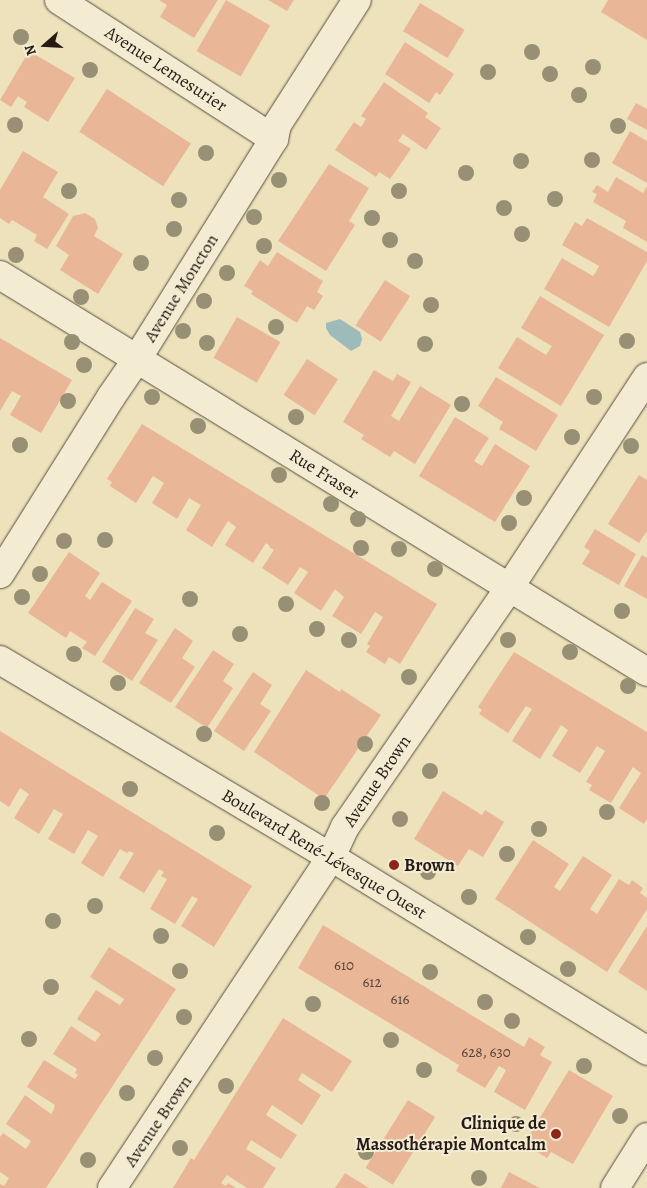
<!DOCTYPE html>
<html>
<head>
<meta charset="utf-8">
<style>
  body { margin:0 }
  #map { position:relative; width:647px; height:1188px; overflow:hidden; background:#ede2bb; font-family:Alegreya,serif }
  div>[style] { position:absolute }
  .water>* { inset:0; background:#9ebbbb }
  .building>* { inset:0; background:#e9b798; transform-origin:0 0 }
  .roads { filter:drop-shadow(0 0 1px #584d3e) drop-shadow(0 0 1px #584d3e) }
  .street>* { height:28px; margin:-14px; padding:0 14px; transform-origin:14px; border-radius:14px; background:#f3ecd3 }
  .secondary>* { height:28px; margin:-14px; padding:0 14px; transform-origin:14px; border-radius:14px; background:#f3ecd3 }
  .trees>* { width:16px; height:16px; margin:-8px; border-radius:50%; background:#989074 }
  .dots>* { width:14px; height:14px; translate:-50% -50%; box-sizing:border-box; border:2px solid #f3ecd3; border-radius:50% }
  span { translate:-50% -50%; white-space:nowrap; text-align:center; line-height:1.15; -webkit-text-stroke:4px #f3ecd3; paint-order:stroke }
  .number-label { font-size:15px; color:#574235 }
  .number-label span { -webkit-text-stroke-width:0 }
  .street-label { font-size:18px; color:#261b14 }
  .poi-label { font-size:18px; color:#261b14; font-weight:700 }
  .left { translate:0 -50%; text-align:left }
  .right { translate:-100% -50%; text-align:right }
  .north { position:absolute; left:20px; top:20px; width:50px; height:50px; -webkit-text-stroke:4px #f3ecd3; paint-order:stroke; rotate:251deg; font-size:14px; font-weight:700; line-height:20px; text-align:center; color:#261b14 }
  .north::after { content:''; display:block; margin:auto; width:18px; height:22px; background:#261b14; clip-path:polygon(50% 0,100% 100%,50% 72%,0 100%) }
</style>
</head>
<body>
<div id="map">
  <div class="water">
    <i style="clip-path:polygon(340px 319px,360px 332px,362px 339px,360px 346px,351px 351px,330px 335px,326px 328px,326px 323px)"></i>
  </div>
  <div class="building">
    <i style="clip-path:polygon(159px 0,218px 0,194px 38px,160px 17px,167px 5px)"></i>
    <i style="left:226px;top:0;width:51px;height:59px;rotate:30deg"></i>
    <i style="clip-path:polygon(268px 0,294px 0,287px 11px)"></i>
    <i style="clip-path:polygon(608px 0,647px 0,647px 40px,601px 12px)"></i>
    <i style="left:420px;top:3px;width:52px;height:33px;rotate:31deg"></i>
    <i style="clip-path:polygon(405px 42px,454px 74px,440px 95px,436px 92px,429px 103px,385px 74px)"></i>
    <i style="clip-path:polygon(29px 51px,75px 78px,48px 122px,24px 107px,27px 102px,18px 96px,11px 107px,0 100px)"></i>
    <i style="clip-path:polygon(384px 82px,428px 113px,425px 117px,441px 128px,426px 150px,403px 134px,398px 141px,411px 149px,390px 179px,379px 172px,376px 177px,335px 150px,354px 122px,361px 127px,366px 119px,361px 116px)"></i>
    <i style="left:107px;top:89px;width:100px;height:51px;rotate:33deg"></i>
    <i style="clip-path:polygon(636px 103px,647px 109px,647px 130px,627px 119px)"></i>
    <i style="clip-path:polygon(630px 131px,647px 141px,647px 183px,612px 163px)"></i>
    <i style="clip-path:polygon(23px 151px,58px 172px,43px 197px,69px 214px,47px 249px,34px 241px,37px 235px,12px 220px,9px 224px,0 218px,0 190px)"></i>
    <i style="clip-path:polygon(329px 164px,369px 188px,349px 221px,355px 225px,326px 271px,278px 241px)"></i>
    <i style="clip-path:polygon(616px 177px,643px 193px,647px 186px,647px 242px,623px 228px,626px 221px,593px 202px,597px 194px,592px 192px,597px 185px,608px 192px)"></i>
    <i style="clip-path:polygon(85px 213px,95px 219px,98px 228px,94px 236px,123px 254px,98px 294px,60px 270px,69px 255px,56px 246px,73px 216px)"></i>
    <i style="clip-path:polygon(587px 218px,647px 252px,647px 261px,609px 327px,544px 289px,562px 258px,593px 276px,596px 272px,599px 266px,562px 245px,575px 222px,582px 226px)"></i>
    <i style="clip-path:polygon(277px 252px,323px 281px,317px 292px,323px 296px,314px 310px,307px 306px,297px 323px,251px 294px,253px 291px,244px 286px,260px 260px,268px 266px)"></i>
    <i style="left:385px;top:280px;width:30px;height:54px;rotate:33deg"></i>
    <i style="clip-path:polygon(540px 296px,604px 335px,561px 406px,498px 368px,517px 337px,546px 355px,552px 346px,521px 328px)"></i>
    <i style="left:237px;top:317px;width:50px;height:47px;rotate:30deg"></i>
    <i style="clip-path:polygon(0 338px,72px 380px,41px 433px,10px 415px,21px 396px,12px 391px,0 411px)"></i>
    <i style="left:307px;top:359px;width:37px;height:43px;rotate:33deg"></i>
    <i style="clip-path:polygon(374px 370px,393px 381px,397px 374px,411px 382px,391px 416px,399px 421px,420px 386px,451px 405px,415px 464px,394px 451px,390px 457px,361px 439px,364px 435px,343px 422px)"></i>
    <i style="clip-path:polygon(496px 377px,558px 415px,536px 451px,499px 429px,503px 422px,478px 406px)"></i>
    <i style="clip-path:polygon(455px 417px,489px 438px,474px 461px,482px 466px,495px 444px,530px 466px,495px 522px,419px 476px)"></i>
    <i style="clip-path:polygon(142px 424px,437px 604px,400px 664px,389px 657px,385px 664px,366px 652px,370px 646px,367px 644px,383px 617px,375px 612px,361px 634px,332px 616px,344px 597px,335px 589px,321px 611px,294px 593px,308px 572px,305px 570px,300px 567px,288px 585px,262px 568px,274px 550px,269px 547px,270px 546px,266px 543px,253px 563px,225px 545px,236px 527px,228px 521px,212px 547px,186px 530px,201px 505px,189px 498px,177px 519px,152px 503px,164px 483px,153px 476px,136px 503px,110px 486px,112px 482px,107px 479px)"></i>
    <i style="clip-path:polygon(639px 475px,647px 480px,647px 531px,639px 543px,608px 524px)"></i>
    <i style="clip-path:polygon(595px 529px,636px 554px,619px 585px,582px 564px,590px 551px,584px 547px)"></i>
    <i style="clip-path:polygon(69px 552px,100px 573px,85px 596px,90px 600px,102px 582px,132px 601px,95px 656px,82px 648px,87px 642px,70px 631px,66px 638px,28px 613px)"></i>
    <i style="clip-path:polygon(642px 555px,647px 558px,647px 599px,624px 586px)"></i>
    <i style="clip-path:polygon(135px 608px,154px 619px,145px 633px,158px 640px,132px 681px,102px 662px)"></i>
    <i style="clip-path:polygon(175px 628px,193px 641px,182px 658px,195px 667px,171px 703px,139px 683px)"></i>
    <i style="clip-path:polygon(213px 650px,234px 664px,223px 681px,233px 688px,207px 728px,175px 707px)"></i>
    <i style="clip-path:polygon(514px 652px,647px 732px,647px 819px,644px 824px,619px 808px,641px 773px,638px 771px,633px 767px,611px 803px,589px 790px,592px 785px,586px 782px,605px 751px,597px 746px,580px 773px,552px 756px,568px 730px,561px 725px,540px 759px,512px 741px,532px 709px,526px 706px,508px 733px,479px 714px,482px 710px,478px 707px)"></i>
    <i style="clip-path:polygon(306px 670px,340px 692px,341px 689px,381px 715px,324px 799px,254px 752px)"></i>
    <i style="clip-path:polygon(253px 672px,272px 685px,260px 704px,271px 711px,244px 751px,214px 731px)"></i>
    <i style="clip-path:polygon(0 731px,252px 886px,214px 947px,181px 926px,198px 899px,192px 896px,175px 924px,150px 909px,167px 879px,161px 876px,164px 872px,159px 869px,144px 893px,119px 878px,134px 853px,129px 851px,127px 853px,120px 849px,103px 877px,81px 863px,98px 836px,88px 830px,74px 854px,48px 839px,63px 814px,59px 812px,54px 809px,39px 834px,14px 818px,29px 794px,20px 788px,9px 807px,0 801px)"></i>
    <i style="clip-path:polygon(443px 791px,482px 815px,485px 810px,504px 822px,483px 857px,469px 849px,458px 866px,414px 839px)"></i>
    <i style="clip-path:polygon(533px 840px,569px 864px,554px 887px,560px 891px,583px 856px,612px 875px,590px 909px,597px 914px,619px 879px,629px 885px,632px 880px,643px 888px,640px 893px,647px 898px,647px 909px,607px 972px,495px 899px)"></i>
    <i style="clip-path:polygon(323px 925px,524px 1047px,529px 1037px,545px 1047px,540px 1055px,552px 1062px,525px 1110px,494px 1092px,506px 1070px,499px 1066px,485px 1088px,456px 1071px,459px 1065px,298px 968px)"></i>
    <i style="clip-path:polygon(647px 926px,647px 991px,618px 972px)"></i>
    <i style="clip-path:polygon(109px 947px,176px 989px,46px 1188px,0 1188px,0 1184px,4px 1186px,9px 1178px,0 1172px,0 1137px,3px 1133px,26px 1149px,31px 1141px,6px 1124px,25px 1095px,51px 1114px,53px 1111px,55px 1105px,27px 1087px,44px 1060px,75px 1079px,78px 1075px,75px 1073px,77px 1069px,53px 1054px,71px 1026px,95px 1042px,101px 1034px,77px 1019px,96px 990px,120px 1005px,124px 999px,90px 977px)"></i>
    <i style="clip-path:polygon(283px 1018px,352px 1061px,332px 1092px,302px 1073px,298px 1080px,321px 1095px,302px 1125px,272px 1105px,266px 1115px,297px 1135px,281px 1159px,251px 1140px,246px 1149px,276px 1168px,263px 1188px,247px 1188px,227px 1175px,221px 1183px,226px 1186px,228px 1183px,236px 1188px,173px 1188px,191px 1158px,194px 1160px)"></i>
    <i style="clip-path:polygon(569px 1070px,613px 1096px,573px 1164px,551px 1152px,547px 1158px,524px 1144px)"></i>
    <i style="left:408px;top:1100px;width:32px;height:80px;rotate:32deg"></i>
    <i style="clip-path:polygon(509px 1172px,540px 1188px,501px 1188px)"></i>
    <i style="clip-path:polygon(345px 1173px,369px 1188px,335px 1188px)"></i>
  </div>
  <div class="roads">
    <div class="street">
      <i style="left:59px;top:0;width:256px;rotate:32.9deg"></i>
      <i style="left:0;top:275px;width:759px;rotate:31.53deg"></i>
      <i style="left:0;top:574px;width:209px;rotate:-57.9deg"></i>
      <i style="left:111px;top:397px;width:46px;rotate:-55.6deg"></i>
      <i style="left:137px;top:359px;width:259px;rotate:-58.1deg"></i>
      <i style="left:274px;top:139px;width:14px;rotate:-78deg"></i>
      <i style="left:277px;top:125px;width:148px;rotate:-57.4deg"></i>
      <i style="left:112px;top:1188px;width:397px;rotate:-56.5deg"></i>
      <i style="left:331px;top:857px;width:33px;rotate:-65deg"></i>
      <i style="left:345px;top:827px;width:290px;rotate:-55.5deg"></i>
      <i style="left:509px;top:588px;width:252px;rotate:-56.8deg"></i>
      <i style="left:615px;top:1188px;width:60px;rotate:-57.9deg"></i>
    </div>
    <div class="secondary">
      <i style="left:0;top:660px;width:385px;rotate:30.8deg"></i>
      <i style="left:331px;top:857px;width:371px;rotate:31.5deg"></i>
    </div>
  </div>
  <div class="trees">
    <i style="left:21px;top:37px"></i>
    <i style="left:532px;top:52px"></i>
    <i style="left:593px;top:67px"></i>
    <i style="left:90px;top:70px"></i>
    <i style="left:488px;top:72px"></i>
    <i style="left:550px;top:74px"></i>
    <i style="left:579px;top:95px"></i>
    <i style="left:15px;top:125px"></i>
    <i style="left:618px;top:126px"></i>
    <i style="left:206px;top:153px"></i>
    <i style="left:592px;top:160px"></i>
    <i style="left:521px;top:161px"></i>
    <i style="left:466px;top:173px"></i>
    <i style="left:279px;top:180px"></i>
    <i style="left:69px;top:191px"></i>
    <i style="left:399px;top:191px"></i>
    <i style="left:555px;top:199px"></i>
    <i style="left:179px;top:200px"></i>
    <i style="left:504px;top:208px"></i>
    <i style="left:254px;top:217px"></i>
    <i style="left:372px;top:218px"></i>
    <i style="left:174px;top:229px"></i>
    <i style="left:522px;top:234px"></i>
    <i style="left:390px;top:240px"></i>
    <i style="left:264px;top:246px"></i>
    <i style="left:16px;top:255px"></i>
    <i style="left:415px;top:261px"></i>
    <i style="left:141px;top:263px"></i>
    <i style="left:227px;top:273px"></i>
    <i style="left:81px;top:297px"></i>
    <i style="left:204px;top:301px"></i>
    <i style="left:431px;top:305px"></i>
    <i style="left:276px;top:327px"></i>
    <i style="left:183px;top:331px"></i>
    <i style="left:627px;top:341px"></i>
    <i style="left:72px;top:342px"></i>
    <i style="left:207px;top:343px"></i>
    <i style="left:425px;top:344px"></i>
    <i style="left:84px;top:365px"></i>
    <i style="left:152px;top:397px"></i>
    <i style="left:594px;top:397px"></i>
    <i style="left:68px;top:401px"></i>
    <i style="left:462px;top:404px"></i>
    <i style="left:296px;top:417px"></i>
    <i style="left:198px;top:426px"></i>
    <i style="left:572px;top:437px"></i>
    <i style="left:20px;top:445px"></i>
    <i style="left:631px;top:446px"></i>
    <i style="left:279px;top:475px"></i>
    <i style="left:524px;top:498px"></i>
    <i style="left:331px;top:504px"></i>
    <i style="left:358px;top:519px"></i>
    <i style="left:509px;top:523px"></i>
    <i style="left:105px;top:540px"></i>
    <i style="left:64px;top:541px"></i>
    <i style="left:361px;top:548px"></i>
    <i style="left:399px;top:549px"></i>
    <i style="left:435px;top:569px"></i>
    <i style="left:40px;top:574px"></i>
    <i style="left:22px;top:597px"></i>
    <i style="left:190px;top:599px"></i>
    <i style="left:286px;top:604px"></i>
    <i style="left:622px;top:611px"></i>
    <i style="left:317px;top:629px"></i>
    <i style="left:240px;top:634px"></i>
    <i style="left:349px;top:640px"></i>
    <i style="left:508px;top:640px"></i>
    <i style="left:570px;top:652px"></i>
    <i style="left:74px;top:654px"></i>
    <i style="left:409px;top:677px"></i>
    <i style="left:118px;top:683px"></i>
    <i style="left:628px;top:686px"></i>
    <i style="left:204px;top:734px"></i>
    <i style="left:365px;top:744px"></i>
    <i style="left:430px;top:771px"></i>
    <i style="left:130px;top:789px"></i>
    <i style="left:322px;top:803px"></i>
    <i style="left:607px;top:812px"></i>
    <i style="left:400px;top:819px"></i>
    <i style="left:539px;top:829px"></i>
    <i style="left:217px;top:833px"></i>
    <i style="left:507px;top:854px"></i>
    <i style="left:428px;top:872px"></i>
    <i style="left:469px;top:897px"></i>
    <i style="left:95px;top:906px"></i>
    <i style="left:53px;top:921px"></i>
    <i style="left:161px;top:936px"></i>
    <i style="left:528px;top:937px"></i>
    <i style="left:568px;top:969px"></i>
    <i style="left:180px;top:971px"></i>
    <i style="left:430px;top:972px"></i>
    <i style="left:51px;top:987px"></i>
    <i style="left:485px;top:1002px"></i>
    <i style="left:313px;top:1004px"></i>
    <i style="left:184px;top:1017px"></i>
    <i style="left:512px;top:1021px"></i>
    <i style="left:29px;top:1039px"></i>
    <i style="left:391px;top:1040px"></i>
    <i style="left:155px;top:1058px"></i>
    <i style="left:584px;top:1066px"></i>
    <i style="left:424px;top:1070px"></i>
    <i style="left:226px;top:1086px"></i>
    <i style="left:127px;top:1093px"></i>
    <i style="left:620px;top:1116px"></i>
    <i style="left:516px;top:1124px"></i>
    <i style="left:180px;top:1148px"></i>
    <i style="left:366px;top:1152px"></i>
    <i style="left:88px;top:1160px"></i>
    <i style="left:479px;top:1178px"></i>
  </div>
  <div class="dots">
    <i style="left:394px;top:865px;background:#8f2418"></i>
    <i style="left:556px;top:1134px;background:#8f2418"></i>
  </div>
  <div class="number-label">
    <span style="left:344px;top:966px">610</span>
    <span style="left:372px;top:983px">612</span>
    <span style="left:400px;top:1000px">616</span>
    <span style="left:486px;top:1053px">628, 630</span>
  </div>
  <div class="street-label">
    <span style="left:166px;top:69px;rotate:33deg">Avenue Lemesurier</span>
    <span style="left:181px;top:288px;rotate:-58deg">Avenue Moncton</span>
    <span style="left:324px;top:474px;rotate:32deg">Rue Fraser</span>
    <span style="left:377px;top:781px;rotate:-56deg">Avenue Brown</span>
    <span style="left:324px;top:854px;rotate:31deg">Boulevard René-Lévesque Ouest</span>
    <span style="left:158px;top:1121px;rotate:-56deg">Avenue Brown</span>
  </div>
  <div class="poi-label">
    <span class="left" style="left:404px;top:865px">Brown</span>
    <span class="right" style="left:546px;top:1134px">Clinique de<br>Massothérapie Montcalm</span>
  </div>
  <div class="north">N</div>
</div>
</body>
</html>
